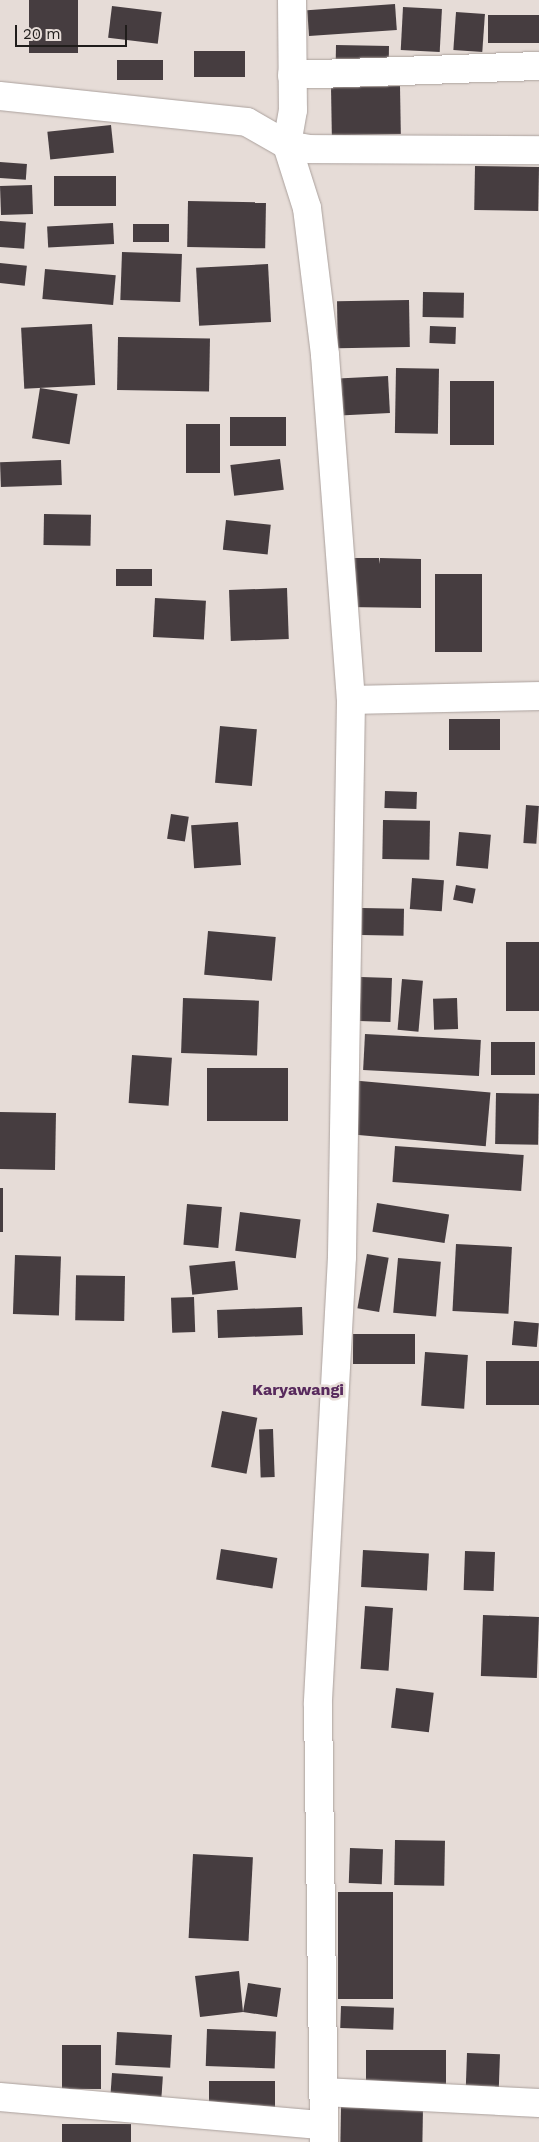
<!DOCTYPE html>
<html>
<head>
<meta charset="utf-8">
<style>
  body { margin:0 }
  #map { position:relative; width:539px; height:2142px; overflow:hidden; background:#e6dcd7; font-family:"Work Sans",sans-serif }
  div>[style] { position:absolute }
  .building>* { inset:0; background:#463d40; transform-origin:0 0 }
  .roads { filter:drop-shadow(0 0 1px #aba19d) drop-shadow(0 0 1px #aba19d) }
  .minor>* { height:28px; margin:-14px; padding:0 14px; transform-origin:14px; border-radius:14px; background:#fff }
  span { translate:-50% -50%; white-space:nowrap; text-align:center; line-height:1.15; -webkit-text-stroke:5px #e6dcd7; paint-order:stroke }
  .quarter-label { font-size:16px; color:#582a5d; font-weight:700 }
  .scale { position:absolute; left:15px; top:25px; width:112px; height:22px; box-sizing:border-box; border:2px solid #201d1b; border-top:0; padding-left:6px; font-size:15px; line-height:18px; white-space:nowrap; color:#201d1b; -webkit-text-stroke:4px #e6dcd7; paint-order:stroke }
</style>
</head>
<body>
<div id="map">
  <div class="building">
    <i style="left:29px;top:0;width:49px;height:53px"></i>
    <i style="left:395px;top:4px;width:26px;height:88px;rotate:86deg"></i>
    <i style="left:112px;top:6px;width:50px;height:32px;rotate:7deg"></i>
    <i style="left:403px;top:7px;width:39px;height:43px;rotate:3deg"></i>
    <i style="left:456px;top:12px;width:29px;height:38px;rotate:4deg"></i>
    <i style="left:539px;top:15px;width:28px;height:51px;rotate:90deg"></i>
    <i style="left:336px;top:45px;width:53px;height:23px;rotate:1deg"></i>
    <i style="left:245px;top:51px;width:26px;height:51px;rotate:90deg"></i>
    <i style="left:117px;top:60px;width:46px;height:20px"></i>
    <i style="left:400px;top:86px;width:48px;height:69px;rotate:89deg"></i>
    <i style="left:111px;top:125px;width:28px;height:64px;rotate:84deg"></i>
    <i style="left:0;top:162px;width:27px;height:16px;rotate:4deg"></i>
    <i style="left:475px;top:166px;width:64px;height:44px;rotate:1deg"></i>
    <i style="left:54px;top:176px;width:62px;height:30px"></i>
    <i style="left:32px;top:185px;width:29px;height:32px;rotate:88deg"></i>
    <i style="left:188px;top:201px;width:78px;height:46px;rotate:1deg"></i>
    <i style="left:0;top:221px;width:26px;height:26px;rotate:4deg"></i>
    <i style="left:113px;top:223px;width:21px;height:66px;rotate:87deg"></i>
    <i style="left:133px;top:224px;width:36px;height:18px"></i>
    <i style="left:122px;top:252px;width:60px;height:48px;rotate:2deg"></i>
    <i style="left:0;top:263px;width:27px;height:20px;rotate:6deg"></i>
    <i style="left:268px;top:264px;width:58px;height:72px;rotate:87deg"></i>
    <i style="left:45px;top:269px;width:71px;height:30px;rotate:5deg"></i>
    <i style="left:423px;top:292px;width:41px;height:25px;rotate:1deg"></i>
    <i style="left:409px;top:300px;width:47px;height:72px;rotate:89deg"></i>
    <i style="left:92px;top:324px;width:61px;height:71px;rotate:87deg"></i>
    <i style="left:430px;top:326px;width:26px;height:17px;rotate:2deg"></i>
    <i style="left:118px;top:337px;width:92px;height:53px;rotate:1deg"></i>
    <i style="left:396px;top:368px;width:43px;height:65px;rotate:1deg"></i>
    <i style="left:388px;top:376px;width:37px;height:50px;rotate:87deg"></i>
    <i style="left:494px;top:381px;width:64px;height:44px;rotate:90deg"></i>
    <i style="left:40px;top:388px;width:38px;height:51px;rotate:9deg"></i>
    <i style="left:286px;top:417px;width:29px;height:56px;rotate:90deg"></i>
    <i style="left:186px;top:424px;width:34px;height:49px"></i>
    <i style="left:280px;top:459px;width:31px;height:50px;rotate:83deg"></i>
    <i style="left:61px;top:460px;width:25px;height:61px;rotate:88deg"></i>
    <i style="left:44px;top:514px;width:47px;height:31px;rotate:1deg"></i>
    <i style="left:226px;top:520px;width:45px;height:30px;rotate:6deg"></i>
    <i style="clip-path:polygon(345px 558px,379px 558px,379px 564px,380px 558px,421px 559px,421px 608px,346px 607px)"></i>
    <i style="left:116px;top:569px;width:36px;height:17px"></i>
    <i style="left:435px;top:574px;width:47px;height:78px"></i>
    <i style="left:287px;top:588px;width:51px;height:58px;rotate:88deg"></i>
    <i style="left:155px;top:598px;width:51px;height:39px;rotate:3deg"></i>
    <i style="left:449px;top:719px;width:51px;height:31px"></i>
    <i style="left:220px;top:726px;width:37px;height:57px;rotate:5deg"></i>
    <i style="left:385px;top:791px;width:32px;height:17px;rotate:2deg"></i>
    <i style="left:526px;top:805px;width:13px;height:38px;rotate:4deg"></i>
    <i style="left:171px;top:814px;width:18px;height:25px;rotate:9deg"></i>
    <i style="left:383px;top:820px;width:47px;height:39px;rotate:1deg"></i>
    <i style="left:238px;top:822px;width:43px;height:47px;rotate:86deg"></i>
    <i style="left:459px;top:832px;width:32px;height:34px;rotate:5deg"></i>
    <i style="left:412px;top:878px;width:32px;height:31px;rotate:4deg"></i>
    <i style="left:456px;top:885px;width:20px;height:15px;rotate:11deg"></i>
    <i style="left:362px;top:908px;width:42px;height:27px;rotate:1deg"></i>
    <i style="left:208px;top:931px;width:68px;height:44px;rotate:5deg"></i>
    <i style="left:539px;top:942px;width:69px;height:33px;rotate:90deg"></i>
    <i style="left:361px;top:977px;width:31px;height:44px;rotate:2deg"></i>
    <i style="left:402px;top:979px;width:21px;height:51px;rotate:5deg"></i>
    <i style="left:183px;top:998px;width:76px;height:55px;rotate:2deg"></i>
    <i style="left:457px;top:998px;width:31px;height:24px;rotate:88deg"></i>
    <i style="left:365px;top:1034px;width:116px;height:36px;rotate:3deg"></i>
    <i style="left:491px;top:1042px;width:44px;height:33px"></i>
    <i style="left:132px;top:1055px;width:40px;height:48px;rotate:4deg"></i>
    <i style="left:288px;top:1068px;width:53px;height:81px;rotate:90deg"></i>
    <i style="left:349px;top:1080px;width:142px;height:54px;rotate:5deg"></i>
    <i style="left:496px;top:1093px;width:43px;height:51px;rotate:1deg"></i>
    <i style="left:0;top:1112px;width:56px;height:57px;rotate:1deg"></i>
    <i style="left:395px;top:1146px;width:129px;height:36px;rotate:4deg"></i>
    <i style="left:0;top:1188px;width:3px;height:44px"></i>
    <i style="left:377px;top:1203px;width:73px;height:29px;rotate:9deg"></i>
    <i style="left:187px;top:1204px;width:35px;height:41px;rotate:5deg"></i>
    <i style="left:240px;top:1212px;width:61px;height:39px;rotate:7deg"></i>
    <i style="left:456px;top:1244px;width:56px;height:67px;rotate:3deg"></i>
    <i style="left:367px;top:1254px;width:22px;height:55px;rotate:10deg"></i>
    <i style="left:15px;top:1255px;width:46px;height:59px;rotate:2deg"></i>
    <i style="left:398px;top:1258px;width:43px;height:55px;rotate:5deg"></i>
    <i style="left:235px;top:1261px;width:29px;height:46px;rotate:84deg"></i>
    <i style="left:125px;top:1276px;width:45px;height:49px;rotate:91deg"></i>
    <i style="left:194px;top:1297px;width:35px;height:23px;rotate:88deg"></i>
    <i style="left:302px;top:1307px;width:28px;height:85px;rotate:88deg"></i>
    <i style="left:514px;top:1321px;width:25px;height:24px;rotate:5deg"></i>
    <i style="left:353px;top:1334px;width:62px;height:30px"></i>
    <i style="left:425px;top:1352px;width:43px;height:54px;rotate:4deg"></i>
    <i style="left:539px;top:1361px;width:44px;height:53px;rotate:90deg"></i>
    <i style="left:222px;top:1411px;width:36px;height:57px;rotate:11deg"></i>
    <i style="left:273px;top:1429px;width:48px;height:14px;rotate:88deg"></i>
    <i style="left:221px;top:1549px;width:57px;height:31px;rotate:9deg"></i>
    <i style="left:363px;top:1550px;width:66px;height:37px;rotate:3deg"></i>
    <i style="left:465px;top:1551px;width:30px;height:39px;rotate:2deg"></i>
    <i style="left:365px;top:1606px;width:28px;height:63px;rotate:4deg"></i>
    <i style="left:483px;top:1615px;width:56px;height:61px;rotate:2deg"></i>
    <i style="left:396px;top:1688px;width:38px;height:40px;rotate:7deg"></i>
    <i style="left:395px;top:1840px;width:50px;height:45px;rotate:1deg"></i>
    <i style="left:350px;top:1848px;width:33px;height:35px;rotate:2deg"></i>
    <i style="left:193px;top:1854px;width:60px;height:84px;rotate:3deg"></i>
    <i style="left:338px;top:1892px;width:55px;height:107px"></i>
    <i style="clip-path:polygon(239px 1971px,243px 2012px,248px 1983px,281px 1988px,277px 2017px,243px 2012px,200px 2017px,195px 1976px)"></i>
    <i style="left:341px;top:2006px;width:53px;height:22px;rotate:2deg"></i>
    <i style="left:207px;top:2029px;width:69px;height:37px;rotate:2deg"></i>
    <i style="left:117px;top:2032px;width:55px;height:33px;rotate:3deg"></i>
    <i style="left:62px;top:2045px;width:39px;height:44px"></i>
    <i style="left:366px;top:2050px;width:80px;height:35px"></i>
    <i style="left:467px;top:2053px;width:33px;height:34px;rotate:2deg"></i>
    <i style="left:112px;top:2073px;width:51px;height:27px;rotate:4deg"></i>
    <i style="left:209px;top:2081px;width:66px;height:28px"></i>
    <i style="left:341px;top:2107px;width:82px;height:35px;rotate:1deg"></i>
    <i style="left:62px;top:2124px;width:69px;height:18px"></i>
  </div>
  <div class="roads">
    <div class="minor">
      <i style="left:292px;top:0;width:110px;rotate:89.5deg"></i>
      <i style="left:293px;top:110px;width:36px;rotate:100deg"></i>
      <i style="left:287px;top:145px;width:23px;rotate:10deg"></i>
      <i style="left:310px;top:149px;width:229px;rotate:0.3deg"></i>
      <i style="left:292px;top:75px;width:247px;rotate:-2.1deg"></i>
      <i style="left:0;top:96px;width:248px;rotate:6deg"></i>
      <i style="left:247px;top:122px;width:46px;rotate:29.9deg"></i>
      <i style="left:287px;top:145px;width:66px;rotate:72.4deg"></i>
      <i style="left:307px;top:208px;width:148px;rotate:83deg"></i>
      <i style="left:325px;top:355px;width:346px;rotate:85.7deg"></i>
      <i style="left:351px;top:700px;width:557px;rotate:90.93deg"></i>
      <i style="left:342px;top:1257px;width:448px;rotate:93.1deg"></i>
      <i style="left:318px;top:1704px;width:438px;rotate:89.2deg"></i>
      <i style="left:351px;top:700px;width:188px;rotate:-1.2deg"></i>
      <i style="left:323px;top:2092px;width:216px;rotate:2.9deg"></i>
      <i style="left:0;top:2097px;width:324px;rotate:5deg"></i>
    </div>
  </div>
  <div class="quarter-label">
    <span style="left:298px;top:1390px">Karyawangi</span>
  </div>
  <div class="scale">20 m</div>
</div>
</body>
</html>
